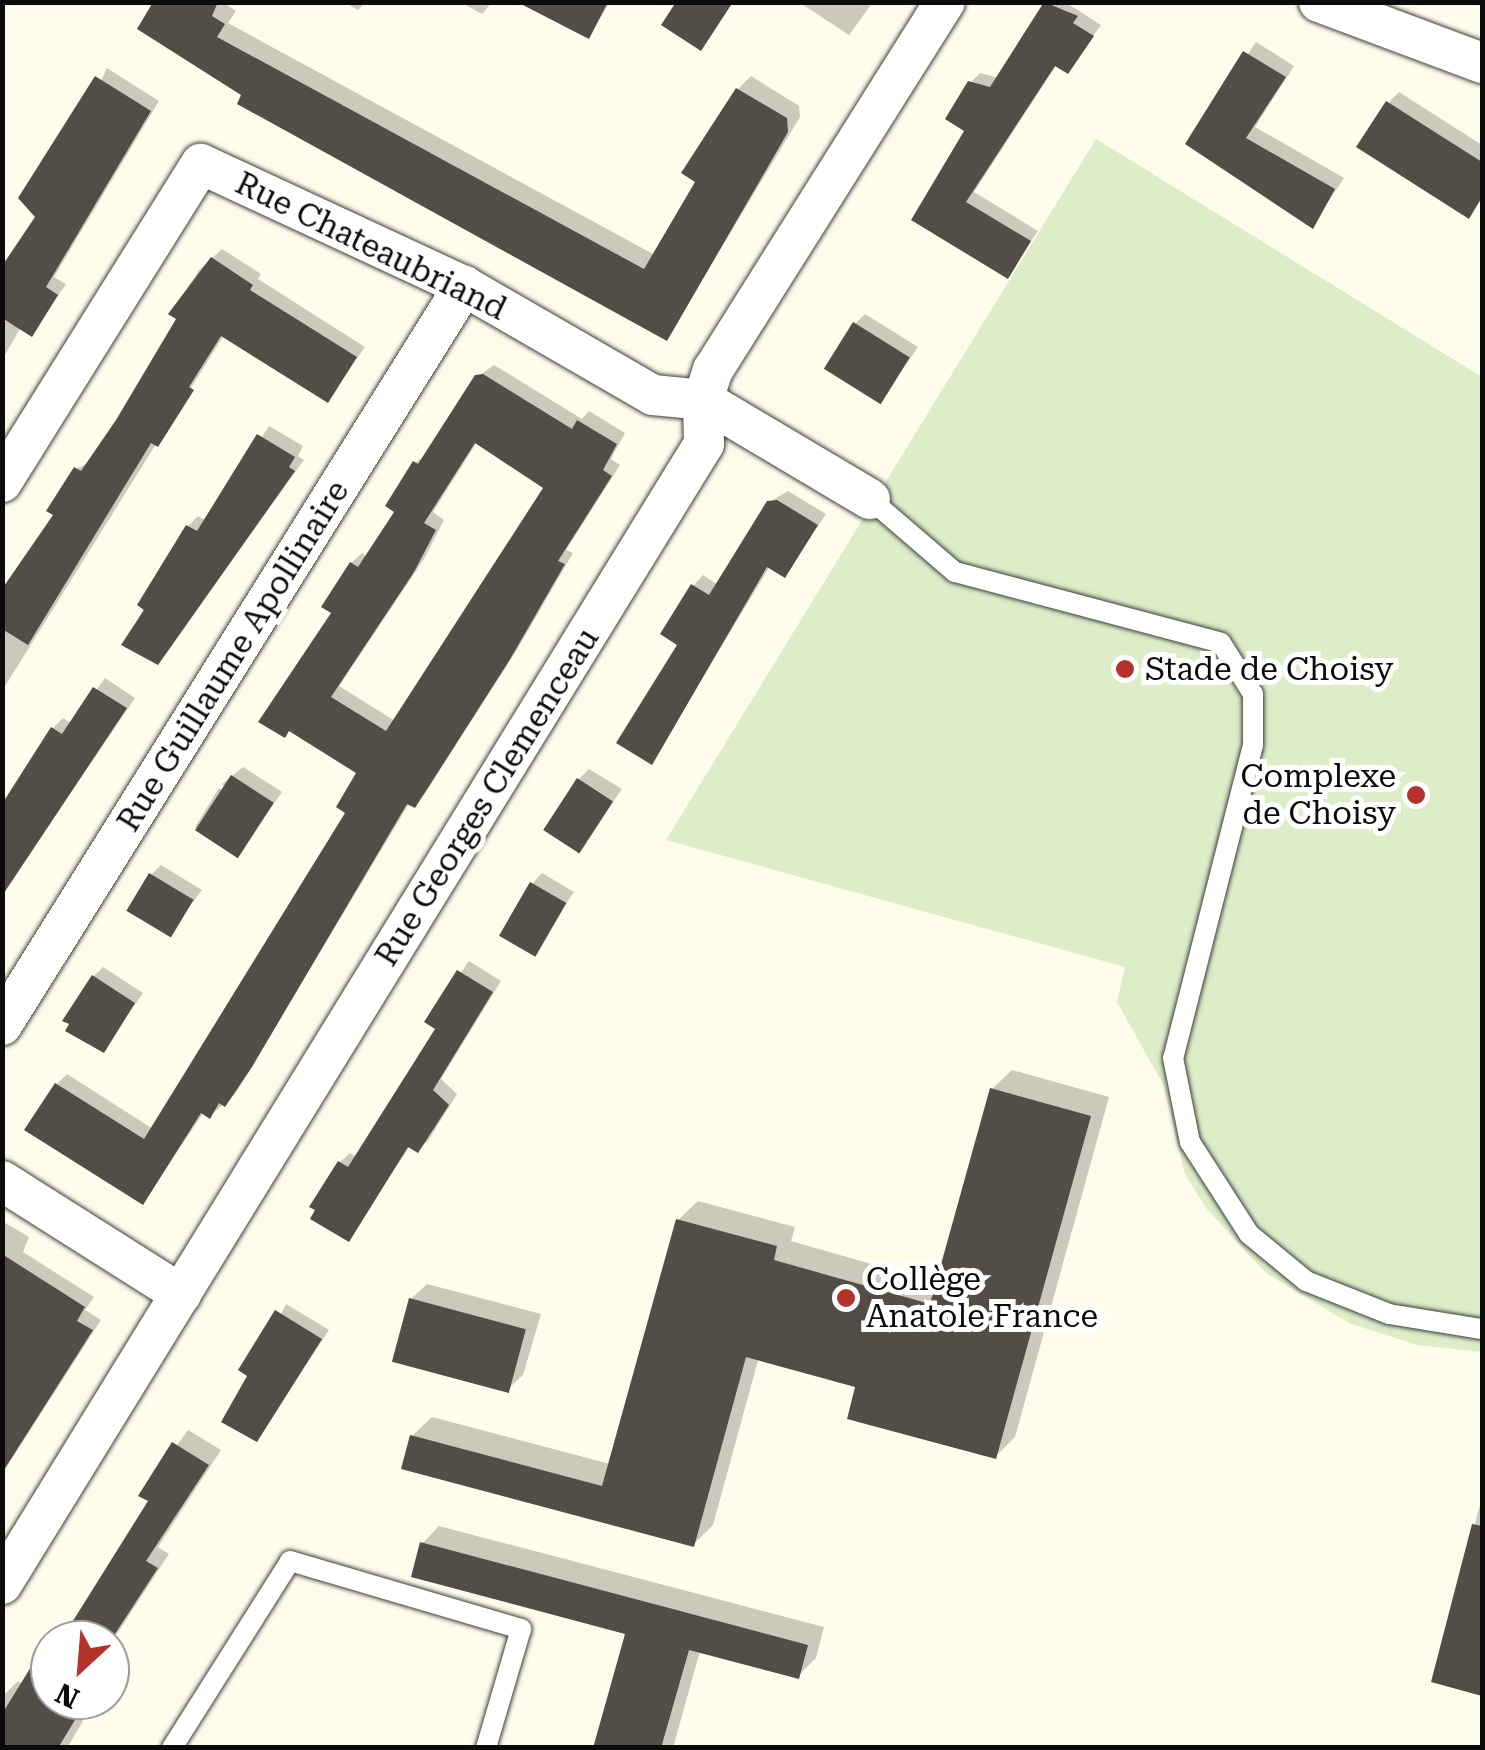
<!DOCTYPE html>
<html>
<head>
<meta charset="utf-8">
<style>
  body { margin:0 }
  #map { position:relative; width:1485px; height:1750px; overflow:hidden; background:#fefceb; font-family:"Roboto Serif",serif }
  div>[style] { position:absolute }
  .pitch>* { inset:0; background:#ddedc8 }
  .shadow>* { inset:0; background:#0003 }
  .building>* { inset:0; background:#534d48; transform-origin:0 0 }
  .roads { filter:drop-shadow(0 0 2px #3e3e3e) drop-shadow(0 0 2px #3e3e3e) }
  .lane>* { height:20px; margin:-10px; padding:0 10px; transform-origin:10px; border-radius:10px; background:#fff }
  .street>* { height:40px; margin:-20px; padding:0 20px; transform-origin:20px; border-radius:20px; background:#fff }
  .dots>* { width:28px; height:28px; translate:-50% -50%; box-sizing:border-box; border:5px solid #fff; border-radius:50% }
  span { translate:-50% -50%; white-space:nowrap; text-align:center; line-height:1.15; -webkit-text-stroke:10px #fff; paint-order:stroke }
  .street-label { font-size:32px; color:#0b0b0b }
  .poi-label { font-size:32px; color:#0b0b0b }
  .left { translate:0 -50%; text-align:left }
  .right { translate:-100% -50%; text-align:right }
  .frame { position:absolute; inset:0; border:5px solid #0b0b0b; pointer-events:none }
  .north { position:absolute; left:30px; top:1620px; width:100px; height:100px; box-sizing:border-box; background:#fff; border:2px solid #9d9d9d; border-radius:50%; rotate:206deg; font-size:28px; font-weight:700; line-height:40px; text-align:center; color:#0b0b0b }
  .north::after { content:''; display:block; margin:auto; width:35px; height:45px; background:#b3322c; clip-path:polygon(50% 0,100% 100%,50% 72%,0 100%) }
</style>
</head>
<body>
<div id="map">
  <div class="pitch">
    <i style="clip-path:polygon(1096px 139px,1482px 377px,1482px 1352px,1417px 1345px,1349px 1323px,1266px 1273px,1206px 1208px,1185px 1174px,1163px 1084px,1117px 1002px,1125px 967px,666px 840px)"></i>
  </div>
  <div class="shadow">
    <i style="clip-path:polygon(156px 2px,223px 2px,236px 11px,228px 23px,655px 255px,698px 181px,738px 89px,751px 76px,799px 106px,800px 117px,667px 338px,245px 94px)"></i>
    <i style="clip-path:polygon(344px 2px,366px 2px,358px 10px)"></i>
    <i style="clip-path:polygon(460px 2px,492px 2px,482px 14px)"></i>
    <i style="clip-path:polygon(554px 2px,610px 2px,589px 36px)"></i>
    <i style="clip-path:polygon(799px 2px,873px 2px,849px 35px)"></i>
    <i style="clip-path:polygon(1048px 2px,1065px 2px,1101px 25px,1068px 71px,1057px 64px,974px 192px,1038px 231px,1008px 275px,915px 219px,967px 130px,970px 83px,980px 73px,999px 78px)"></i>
    <i style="clip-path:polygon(1256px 42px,1294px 66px,1255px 127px,1344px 178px,1312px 226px,1188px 143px)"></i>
    <i style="clip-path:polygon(107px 68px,159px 101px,54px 277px,66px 284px,32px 334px,21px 327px,2px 360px,2px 271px,38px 216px)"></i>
    <i style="clip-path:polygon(1399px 92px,1482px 145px,1482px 199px,1469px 215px,1388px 103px)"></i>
    <i style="clip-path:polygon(222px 249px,261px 274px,258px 279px,365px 347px,328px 400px,224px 335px,2px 691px,2px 629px,76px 469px,90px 462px,179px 319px,171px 314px,199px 270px)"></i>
    <i style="clip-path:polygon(865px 314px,918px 347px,880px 401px,855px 324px)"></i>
    <i style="clip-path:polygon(evenodd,494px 365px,582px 419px,589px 411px,625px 433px,611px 459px,620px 465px,566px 550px,573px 553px,518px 648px,424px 795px,410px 802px,235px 1094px,210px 1116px,204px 1112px,143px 1202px,57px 1084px,67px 1074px,153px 1129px,349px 813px,360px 772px,290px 729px,351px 563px,362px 553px,368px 557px,398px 511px,415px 463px,428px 454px,477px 377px,494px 365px,477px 442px,546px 487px,395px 721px,339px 686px,424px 559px,444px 520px,433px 512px,477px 442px)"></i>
    <i style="clip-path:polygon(269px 426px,303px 446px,298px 456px,304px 460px,158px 662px,125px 644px,188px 526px,198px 516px,206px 521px)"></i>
    <i style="clip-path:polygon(788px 491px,826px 514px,785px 575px,770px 566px,651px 762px,693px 586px,703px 575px,718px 585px,768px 503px)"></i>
    <i style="clip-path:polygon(105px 678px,135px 698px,2px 894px,2px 808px,53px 728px,63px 718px,72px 724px)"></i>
    <i style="clip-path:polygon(243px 767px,282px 792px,239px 854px,195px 827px,219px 788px,233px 797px,222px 784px)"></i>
    <i style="clip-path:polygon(589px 769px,622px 789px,580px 850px,579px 779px)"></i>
    <i style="clip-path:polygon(161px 865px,202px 890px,168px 936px,151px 875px)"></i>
    <i style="clip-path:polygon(542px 873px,574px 892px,533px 953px,532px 884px)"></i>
    <i style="clip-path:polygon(469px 961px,501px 981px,441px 1079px,457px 1094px,428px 1141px,418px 1150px,410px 1146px,348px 1239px,312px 1206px,340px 1162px,350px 1153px,357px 1157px,438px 1028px,427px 1021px)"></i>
    <i style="clip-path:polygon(103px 967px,143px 993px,104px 1050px,94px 976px)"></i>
    <i style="clip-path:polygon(1012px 1070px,1109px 1097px,1015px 1437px,996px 1456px,858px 1385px,759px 1357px,713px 1525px,694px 1544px,412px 1436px,432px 1417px,610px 1464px,678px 1220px,698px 1201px,795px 1227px,791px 1241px,938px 1283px,992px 1089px)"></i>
    <i style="clip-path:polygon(2px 1221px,29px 1237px,23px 1252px,94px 1297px,85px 1310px,101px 1320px,2px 1474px)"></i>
    <i style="clip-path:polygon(427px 1284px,541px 1314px,523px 1375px,507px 1390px,411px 1299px)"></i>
    <i style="clip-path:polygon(286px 1304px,329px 1330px,257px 1439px,251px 1375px)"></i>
    <i style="clip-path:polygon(188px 1430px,221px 1450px,158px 1547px,169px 1554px,115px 1637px,124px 1644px,110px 1667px,110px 1640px,50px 1640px,66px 1622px,73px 1626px,152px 1501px,142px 1495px)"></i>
    <i style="clip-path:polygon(1482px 1497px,1482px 1693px,1434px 1680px)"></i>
    <i style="clip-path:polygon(439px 1526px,824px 1627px,816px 1658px,798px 1676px,700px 1651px,673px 1748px,596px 1748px,628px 1633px,422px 1544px)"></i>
    <i style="clip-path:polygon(50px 1641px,50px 1700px,90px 1700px,78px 1718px,83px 1721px,67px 1748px,15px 1748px,2px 1741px,2px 1697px,18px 1681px,23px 1685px)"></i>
  </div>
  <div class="building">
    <i style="clip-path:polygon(153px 2px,218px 2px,212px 16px,225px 24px,217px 37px,644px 269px,695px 182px,681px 173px,736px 88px,787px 118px,788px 132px,667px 341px,237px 104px,241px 95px,137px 29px)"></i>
    <i style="clip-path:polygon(517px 2px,608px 2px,589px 39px)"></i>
    <i style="clip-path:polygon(676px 2px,733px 2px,701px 51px,661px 25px)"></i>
    <i style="clip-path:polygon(1044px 2px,1078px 16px,1073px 23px,1094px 36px,1068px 74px,1055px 66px,966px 202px,1031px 241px,1008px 279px,911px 220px,964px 131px,945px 119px,968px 81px,990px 87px)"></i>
    <i style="clip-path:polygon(1243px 51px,1286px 77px,1246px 138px,1335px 189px,1313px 229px,1185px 144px)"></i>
    <i style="clip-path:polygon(95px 76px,151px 111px,46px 287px,58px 295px,32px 337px,2px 318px,2px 266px,35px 217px,18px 198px)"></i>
    <i style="clip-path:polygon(1386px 101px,1482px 162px,1482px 197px,1469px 219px,1356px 147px)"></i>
    <i style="clip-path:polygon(211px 257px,253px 285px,250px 290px,357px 357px,328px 403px,221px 336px,189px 387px,194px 390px,158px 447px,151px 443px,28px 645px,2px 629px,2px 589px,53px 515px,46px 511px,74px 467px,81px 471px,116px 420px,176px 319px,168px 314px)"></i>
    <i style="left:853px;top:322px;width:67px;height:55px;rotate:32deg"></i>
    <i style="clip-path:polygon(evenodd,483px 374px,572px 429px,577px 420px,617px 444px,603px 470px,612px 476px,558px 561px,565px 564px,509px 661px,415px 808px,407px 804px,252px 1067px,225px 1107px,219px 1103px,210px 1119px,201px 1113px,143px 1205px,24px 1130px,55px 1083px,144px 1139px,345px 813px,336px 807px,356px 773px,289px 731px,285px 738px,258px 722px,331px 613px,321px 607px,350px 562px,358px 567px,394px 512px,385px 506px,413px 461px,418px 464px,475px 375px,483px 374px,475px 443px,543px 488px,386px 731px,331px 697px,414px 572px,436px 530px,424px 523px,475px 443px)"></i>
    <i style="clip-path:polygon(257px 434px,295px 457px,289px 467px,295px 471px,158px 665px,121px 645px,144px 610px,137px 605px,186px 525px,197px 531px)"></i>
    <i style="clip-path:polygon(777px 500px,818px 525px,785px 578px,767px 567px,652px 765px,616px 743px,677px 645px,660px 634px,691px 584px,709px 595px,767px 501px)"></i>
    <i style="clip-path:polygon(93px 687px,127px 708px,2px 896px,2px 804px,51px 727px,62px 734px)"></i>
    <i style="left:231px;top:775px;width:51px;height:66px;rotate:33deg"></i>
    <i style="left:577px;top:778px;width:43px;height:62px;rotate:33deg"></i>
    <i style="left:149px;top:873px;width:52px;height:44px;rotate:31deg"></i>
    <i style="left:530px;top:882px;width:42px;height:62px;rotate:30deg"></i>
    <i style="clip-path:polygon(457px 970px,493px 992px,433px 1090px,449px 1105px,418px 1153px,408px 1147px,349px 1242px,310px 1219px,315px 1210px,309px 1207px,338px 1161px,348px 1167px,435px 1029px,424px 1022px)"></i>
    <i style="clip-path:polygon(92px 975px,135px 1003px,104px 1053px,65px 1031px,69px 1024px,62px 1021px)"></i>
    <i style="clip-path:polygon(990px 1088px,1091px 1116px,996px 1459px,847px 1419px,855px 1387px,746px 1357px,694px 1547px,401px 1469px,410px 1435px,602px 1486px,676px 1219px,777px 1246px,774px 1260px,930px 1304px)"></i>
    <i style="clip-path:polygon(2px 1254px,85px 1307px,77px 1321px,93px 1330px,2px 1473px)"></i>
    <i style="left:409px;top:1298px;width:121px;height:66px;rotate:15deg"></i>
    <i style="clip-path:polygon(275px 1310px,322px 1339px,257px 1442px,221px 1422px,247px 1376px,238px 1370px)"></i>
    <i style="clip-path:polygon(172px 1442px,209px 1465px,146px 1561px,158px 1568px,111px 1640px,61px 1640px,148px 1501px,138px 1496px)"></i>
    <i style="clip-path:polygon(1472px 1524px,1482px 1526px,1482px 1696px,1431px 1682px)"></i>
    <i style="clip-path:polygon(420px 1542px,808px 1645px,799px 1679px,689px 1650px,661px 1748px,593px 1748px,625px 1634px,411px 1577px)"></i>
    <i style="clip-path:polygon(50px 1636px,50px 1700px,87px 1700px,58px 1748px,2px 1748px,2px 1714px)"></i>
  </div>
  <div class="roads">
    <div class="lane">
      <i style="left:870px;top:499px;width:112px;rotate:40.7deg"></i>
      <i style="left:955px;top:572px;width:275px;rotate:14.9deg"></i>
      <i style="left:1221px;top:643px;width:60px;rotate:57.9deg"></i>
      <i style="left:1253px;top:694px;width:51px;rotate:90deg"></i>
      <i style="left:1253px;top:745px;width:323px;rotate:104.3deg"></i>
      <i style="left:1173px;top:1058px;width:86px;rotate:78.6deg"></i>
      <i style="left:1190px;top:1142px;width:109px;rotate:57.3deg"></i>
      <i style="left:1249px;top:1234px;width:74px;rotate:39.5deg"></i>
      <i style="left:1306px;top:1281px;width:89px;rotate:21.7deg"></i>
      <i style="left:1389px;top:1314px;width:94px;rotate:9.2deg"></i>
      <i style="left:172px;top:1748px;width:221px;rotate:-57.7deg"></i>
      <i style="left:290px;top:1561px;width:241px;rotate:16.4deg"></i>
      <i style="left:521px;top:1629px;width:124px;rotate:106.4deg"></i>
    </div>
    <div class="street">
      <i style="left:1319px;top:2px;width:174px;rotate:20.5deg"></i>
      <i style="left:2px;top:482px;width:375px;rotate:-58deg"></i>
      <i style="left:201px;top:164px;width:290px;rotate:24.9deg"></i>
      <i style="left:464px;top:286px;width:218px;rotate:30deg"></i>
      <i style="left:653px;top:395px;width:50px;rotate:5.7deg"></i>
      <i style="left:703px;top:400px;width:194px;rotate:30.7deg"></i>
      <i style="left:2px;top:1025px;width:872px;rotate:-57.99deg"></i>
      <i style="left:2px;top:1181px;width:212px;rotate:32.3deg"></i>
      <i style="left:2px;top:1584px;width:1339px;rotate:-58.38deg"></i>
      <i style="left:704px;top:444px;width:44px;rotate:-91.3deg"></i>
      <i style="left:703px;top:400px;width:32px;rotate:-72deg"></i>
      <i style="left:713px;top:370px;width:435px;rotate:-57.8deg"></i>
    </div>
  </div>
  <div class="dots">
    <i style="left:1125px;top:669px;background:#b3322c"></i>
    <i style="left:1416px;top:795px;background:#b3322c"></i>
    <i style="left:846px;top:1298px;background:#b3322c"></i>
  </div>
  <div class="street-label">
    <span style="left:371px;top:246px;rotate:26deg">Rue Chateaubriand</span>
    <span style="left:233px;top:656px;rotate:-58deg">Rue Guillaume Apollinaire</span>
    <span style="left:487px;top:797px;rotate:-58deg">Rue Georges Clemenceau</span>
  </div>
  <div class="poi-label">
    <span class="left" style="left:1145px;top:669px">Stade de Choisy</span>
    <span class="right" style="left:1396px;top:795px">Complexe<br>de Choisy</span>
    <span class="left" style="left:866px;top:1298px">Collège<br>Anatole France</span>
  </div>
  <div class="frame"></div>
  <div class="north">N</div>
</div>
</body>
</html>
